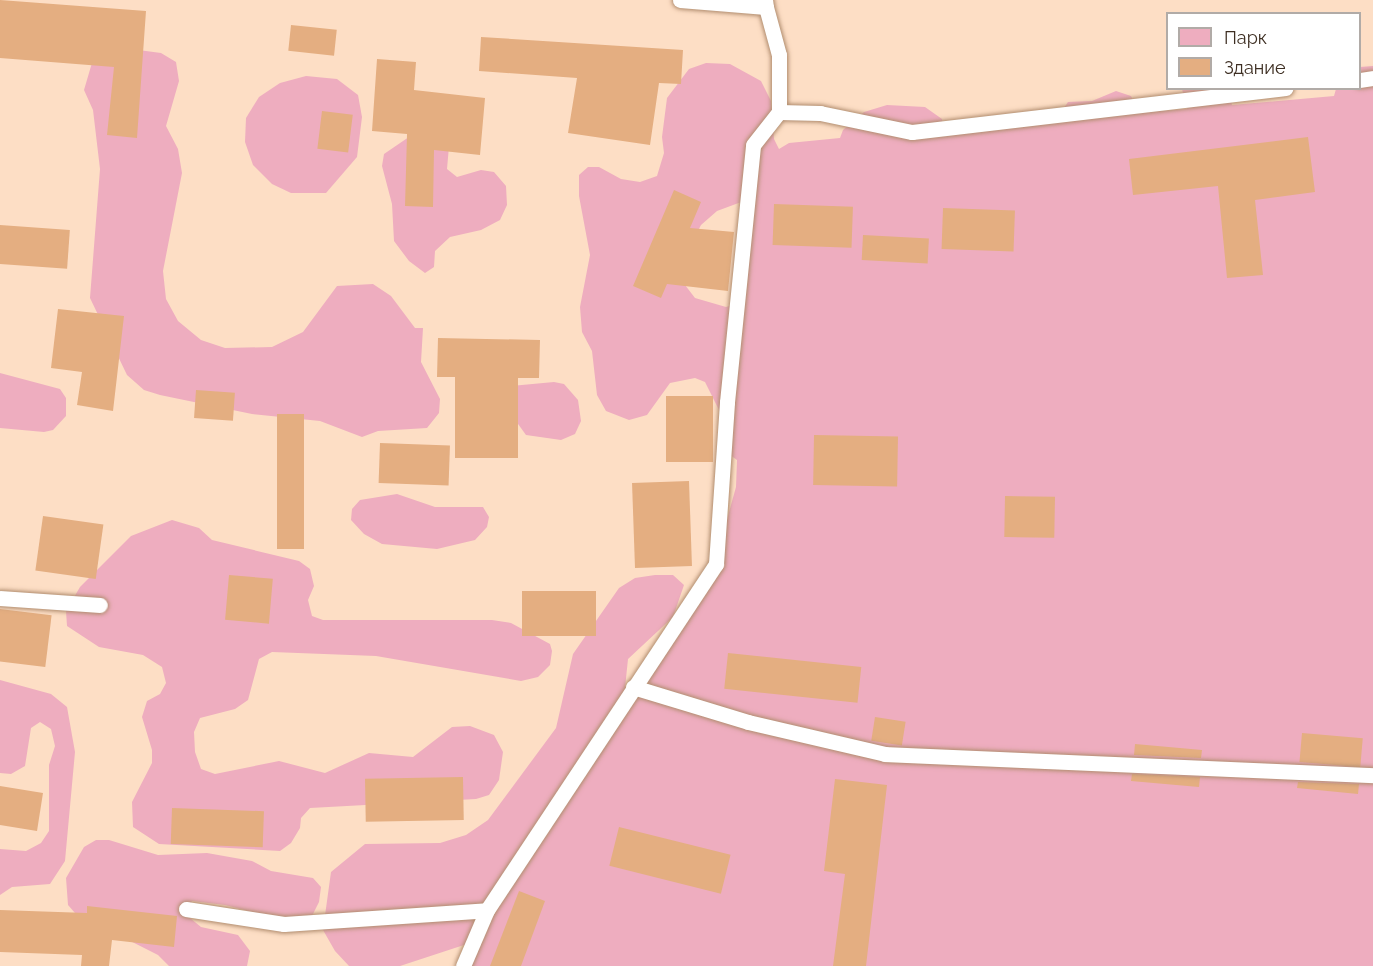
<!DOCTYPE html>
<html>
<head>
<meta charset="utf-8">
<style>
  body { margin:0 }
  #map { position:relative; width:1373px; height:966px; overflow:hidden; background:#fddec5; font-family:Raleway,sans-serif }
  div>[style] { position:absolute }
  .green>* { inset:0; background:#eeadbf }
  .building>* { inset:0; background:#e4ae81; transform-origin:0 0 }
  .roads { filter:drop-shadow(0 0 2px #b18d6f) drop-shadow(0 0 2px #b18d6f) }
  .lane>* { height:15px; margin:-7.5px; padding:0 7.5px; transform-origin:7.5px; border-radius:7.5px; background:#fff }
  span { translate:-50% -50%; white-space:nowrap; text-align:center; line-height:1.15; -webkit-text-stroke:4.5px #fff; paint-order:stroke }
  .legend { position:absolute; left:1166px; top:12px; width:195px; height:78px; box-sizing:border-box; background:#fff; border:2px solid #b1aba7; margin:0; padding:8px 10px; list-style:none; font-size:18px; color:#3d2e22 }
  .legend li { display:flex; align-items:center; gap:12px; height:30px }
  .legend b { width:30px; border:2px solid #b1aba7 }
</style>
</head>
<body>
<div id="map">
  <div class="green">
    <i style="clip-path:polygon(108px 46px,161px 53px,176px 62px,179px 81px,166px 126px,178px 149px,182px 173px,163px 271px,166px 299px,178px 321px,201px 340px,225px 348px,272px 347px,303px 332px,337px 286px,373px 284px,391px 296px,415px 328px,423px 328px,421px 362px,440px 399px,439px 413px,427px 428px,378px 431px,362px 437px,320px 421px,252px 414px,160px 395px,144px 390px,127px 375px,90px 298px,100px 169px,93px 110px,84px 90px,94px 56px)"></i>
    <i style="clip-path:polygon(evenodd,706px 63px,730px 64px,761px 81px,771px 101px,774px 139px,779px 149px,789px 143px,840px 138px,843px 130px,864px 112px,887px 105px,925px 107px,942px 119px,944px 129px,1062px 111px,1068px 102px,1092px 101px,1116px 91px,1131px 96px,1136px 106px,1133px 113px,1187px 109px,1182px 89px,1228px 89px,1232px 105px,1334px 96px,1336px 89px,1360px 88px,1360px 67px,1373px 66px,1373px 966px,467px 966px,467px 944px,400px 966px,349px 966px,335px 951px,323px 930px,331px 872px,365px 844px,440px 843px,466px 835px,488px 820px,556px 728px,573px 654px,619px 588px,635px 578px,655px 575px,673px 575px,684px 585px,673px 617px,628px 659px,625px 688px,711px 577px,736px 487px,737px 460px,730px 455px,720px 412px,705px 382px,695px 378px,670px 383px,647px 415px,629px 420px,606px 411px,597px 395px,592px 351px,582px 332px,580px 307px,590px 255px,579px 196px,579px 175px,588px 167px,599px 167px,621px 179px,640px 182px,657px 176px,664px 153px,662px 137px,667px 98px,689px 69px,706px 63px,752px 198px,747px 288px,736px 304px,726px 307px,695px 298px,685px 285px,687px 252px,701px 225px,717px 211px,752px 198px)"></i>
    <i style="clip-path:polygon(306px 76px,337px 79px,358px 95px,362px 117px,357px 157px,326px 193px,291px 193px,272px 184px,253px 165px,245px 142px,246px 118px,259px 97px,280px 83px)"></i>
    <i style="clip-path:polygon(425px 126px,450px 135px,447px 169px,457px 177px,481px 170px,494px 172px,506px 186px,507px 205px,500px 220px,481px 230px,450px 237px,435px 251px,434px 267px,425px 273px,409px 261px,394px 241px,392px 204px,382px 166px,384px 154px)"></i>
    <i style="clip-path:polygon(0 373px,60px 389px,66px 398px,66px 416px,53px 430px,44px 432px,0 428px)"></i>
    <i style="clip-path:polygon(554px 382px,564px 384px,578px 400px,581px 421px,575px 434px,561px 440px,526px 435px,508px 410px,511px 386px)"></i>
    <i style="clip-path:polygon(397px 494px,435px 507px,483px 507px,489px 517px,487px 527px,475px 540px,437px 549px,382px 544px,364px 534px,351px 520px,352px 509px,360px 500px)"></i>
    <i style="clip-path:polygon(172px 520px,199px 528px,212px 540px,299px 561px,310px 569px,314px 586px,308px 600px,312px 616px,323px 620px,492px 620px,511px 623px,550px 644px,552px 651px,550px 665px,538px 677px,521px 681px,376px 656px,272px 652px,259px 659px,248px 700px,235px 709px,200px 718px,194px 732px,195px 752px,201px 769px,215px 774px,279px 761px,325px 773px,369px 753px,413px 757px,452px 727px,470px 726px,494px 735px,503px 752px,499px 780px,489px 795px,476px 799px,310px 808px,301px 818px,300px 828px,291px 843px,280px 851px,159px 844px,133px 827px,132px 802px,152px 763px,152px 750px,142px 717px,147px 701px,160px 694px,166px 683px,162px 667px,143px 655px,99px 647px,67px 626px,66px 611px,80px 587px,131px 536px)"></i>
    <i style="clip-path:polygon(0 680px,51px 694px,67px 707px,75px 752px,65px 861px,50px 884px,12px 887px,0 895px,0 849px,26px 851px,41px 843px,49px 831px,49px 765px,55px 746px,51px 729px,40px 722px,31px 728px,25px 766px,11px 774px,0 773px)"></i>
    <i style="clip-path:polygon(96px 840px,109px 840px,158px 855px,207px 853px,252px 861px,271px 871px,313px 878px,321px 887px,319px 902px,307px 926px,225px 905px,192px 901px,188px 908px,190px 918px,201px 927px,238px 935px,250px 951px,247px 966px,169px 966px,158px 955px,75px 913px,68px 905px,66px 878px,84px 847px)"></i>
  </div>
  <div class="building">
    <i style="clip-path:polygon(0 0,146px 11px,137px 138px,107px 135px,114px 67px,0 58px)"></i>
    <i style="left:291px;top:25px;width:46px;height:26px;rotate:6deg"></i>
    <i style="clip-path:polygon(481px 37px,683px 50px,681px 84px,659px 83px,650px 145px,568px 133px,577px 78px,479px 71px)"></i>
    <i style="clip-path:polygon(377px 59px,416px 62px,414px 90px,485px 98px,480px 155px,434px 150px,433px 207px,405px 206px,407px 134px,372px 131px)"></i>
    <i style="left:322px;top:111px;width:31px;height:38px;rotate:7deg"></i>
    <i style="clip-path:polygon(1308px 137px,1315px 192px,1255px 200px,1263px 275px,1227px 278px,1218px 186px,1133px 195px,1129px 159px)"></i>
    <i style="clip-path:polygon(674px 190px,701px 202px,690px 228px,734px 232px,728px 291px,667px 284px,661px 298px,633px 286px)"></i>
    <i style="left:774px;top:204px;width:79px;height:41px;rotate:2deg"></i>
    <i style="left:943px;top:208px;width:72px;height:41px;rotate:2deg"></i>
    <i style="left:0;top:225px;width:70px;height:39px;rotate:4deg"></i>
    <i style="left:863px;top:235px;width:66px;height:25px;rotate:3deg"></i>
    <i style="clip-path:polygon(58px 309px,124px 316px,113px 411px,77px 405px,82px 372px,51px 368px)"></i>
    <i style="clip-path:polygon(438px 338px,540px 340px,539px 378px,518px 378px,518px 458px,455px 458px,455px 377px,437px 377px)"></i>
    <i style="left:196px;top:390px;width:39px;height:28px;rotate:4deg"></i>
    <i style="left:666px;top:396px;width:47px;height:66px"></i>
    <i style="left:277px;top:414px;width:27px;height:135px"></i>
    <i style="left:814px;top:435px;width:84px;height:50px;rotate:1deg"></i>
    <i style="left:380px;top:443px;width:70px;height:40px;rotate:2deg"></i>
    <i style="left:689px;top:481px;width:85px;height:57px;rotate:88deg"></i>
    <i style="left:1005px;top:496px;width:50px;height:41px;rotate:1deg"></i>
    <i style="left:43px;top:516px;width:61px;height:55px;rotate:8deg"></i>
    <i style="left:229px;top:575px;width:44px;height:45px;rotate:5deg"></i>
    <i style="left:522px;top:591px;width:74px;height:45px"></i>
    <i style="left:0;top:609px;width:52px;height:52px;rotate:7deg"></i>
    <i style="left:728px;top:653px;width:134px;height:36px;rotate:6deg"></i>
    <i style="left:875px;top:717px;width:31px;height:24px;rotate:9deg"></i>
    <i style="left:1302px;top:733px;width:61px;height:29px;rotate:5deg"></i>
    <i style="clip-path:polygon(1135px 744px,1202px 750px,1201px 758px,1134px 755px)"></i>
    <i style="clip-path:polygon(1132px 774px,1200px 777px,1199px 787px,1131px 781px)"></i>
    <i style="left:463px;top:777px;width:43px;height:98px;rotate:89deg"></i>
    <i style="clip-path:polygon(835px 779px,887px 785px,866px 966px,833px 966px,845px 874px,824px 871px)"></i>
    <i style="clip-path:polygon(1298px 782px,1359px 784px,1358px 794px,1297px 788px)"></i>
    <i style="clip-path:polygon(0 786px,43px 793px,37px 831px,0 825px)"></i>
    <i style="left:172px;top:808px;width:92px;height:36px;rotate:2deg"></i>
    <i style="left:619px;top:827px;width:115px;height:40px;rotate:14deg"></i>
    <i style="clip-path:polygon(519px 891px,545px 901px,521px 966px,490px 966px)"></i>
    <i style="clip-path:polygon(87px 906px,177px 916px,174px 947px,112px 940px,109px 966px,81px 966px,82px 955px,0 952px,0 910px,87px 913px)"></i>
  </div>
  <div class="roads">
    <div class="lane">
      <i style="left:680px;top:0;width:86px;rotate:4.7deg"></i>
      <i style="left:766px;top:7px;width:7px;rotate:-98deg"></i>
      <i style="left:1360px;top:80px;width:13px;rotate:-9deg"></i>
      <i style="left:779px;top:112px;width:41px;rotate:1.4deg"></i>
      <i style="left:820px;top:113px;width:94px;rotate:11.7deg"></i>
      <i style="left:912px;top:132px;width:376px;rotate:-6.7deg"></i>
      <i style="left:0;top:598px;width:100px;rotate:4deg"></i>
      <i style="left:633px;top:687px;width:120px;rotate:16.9deg"></i>
      <i style="left:748px;top:722px;width:141px;rotate:13.1deg"></i>
      <i style="left:885px;top:754px;width:488px;rotate:2.5deg"></i>
      <i style="left:186px;top:909px;width:99px;rotate:8.7deg"></i>
      <i style="left:284px;top:924px;width:203px;rotate:-3.9deg"></i>
      <i style="left:463px;top:966px;width:61px;rotate:-66.8deg"></i>
      <i style="left:487px;top:910px;width:415px;rotate:-56.5deg"></i>
      <i style="left:716px;top:564px;width:162px;rotate:-86.1deg"></i>
      <i style="left:727px;top:402px;width:258px;rotate:-84.2deg"></i>
      <i style="left:753px;top:145px;width:42px;rotate:-51.8deg"></i>
      <i style="left:779px;top:112px;width:57px;rotate:-90deg"></i>
      <i style="left:779px;top:55px;width:50px;rotate:-105.2deg"></i>
    </div>
  </div>
  <ul class="legend">
  <li><b style="height:16px;background:#eeadbf"></b>Парк</li>
  <li><b style="height:16px;background:#e4ae81"></b>Здание</li>
  </ul>
</div>
</body>
</html>
